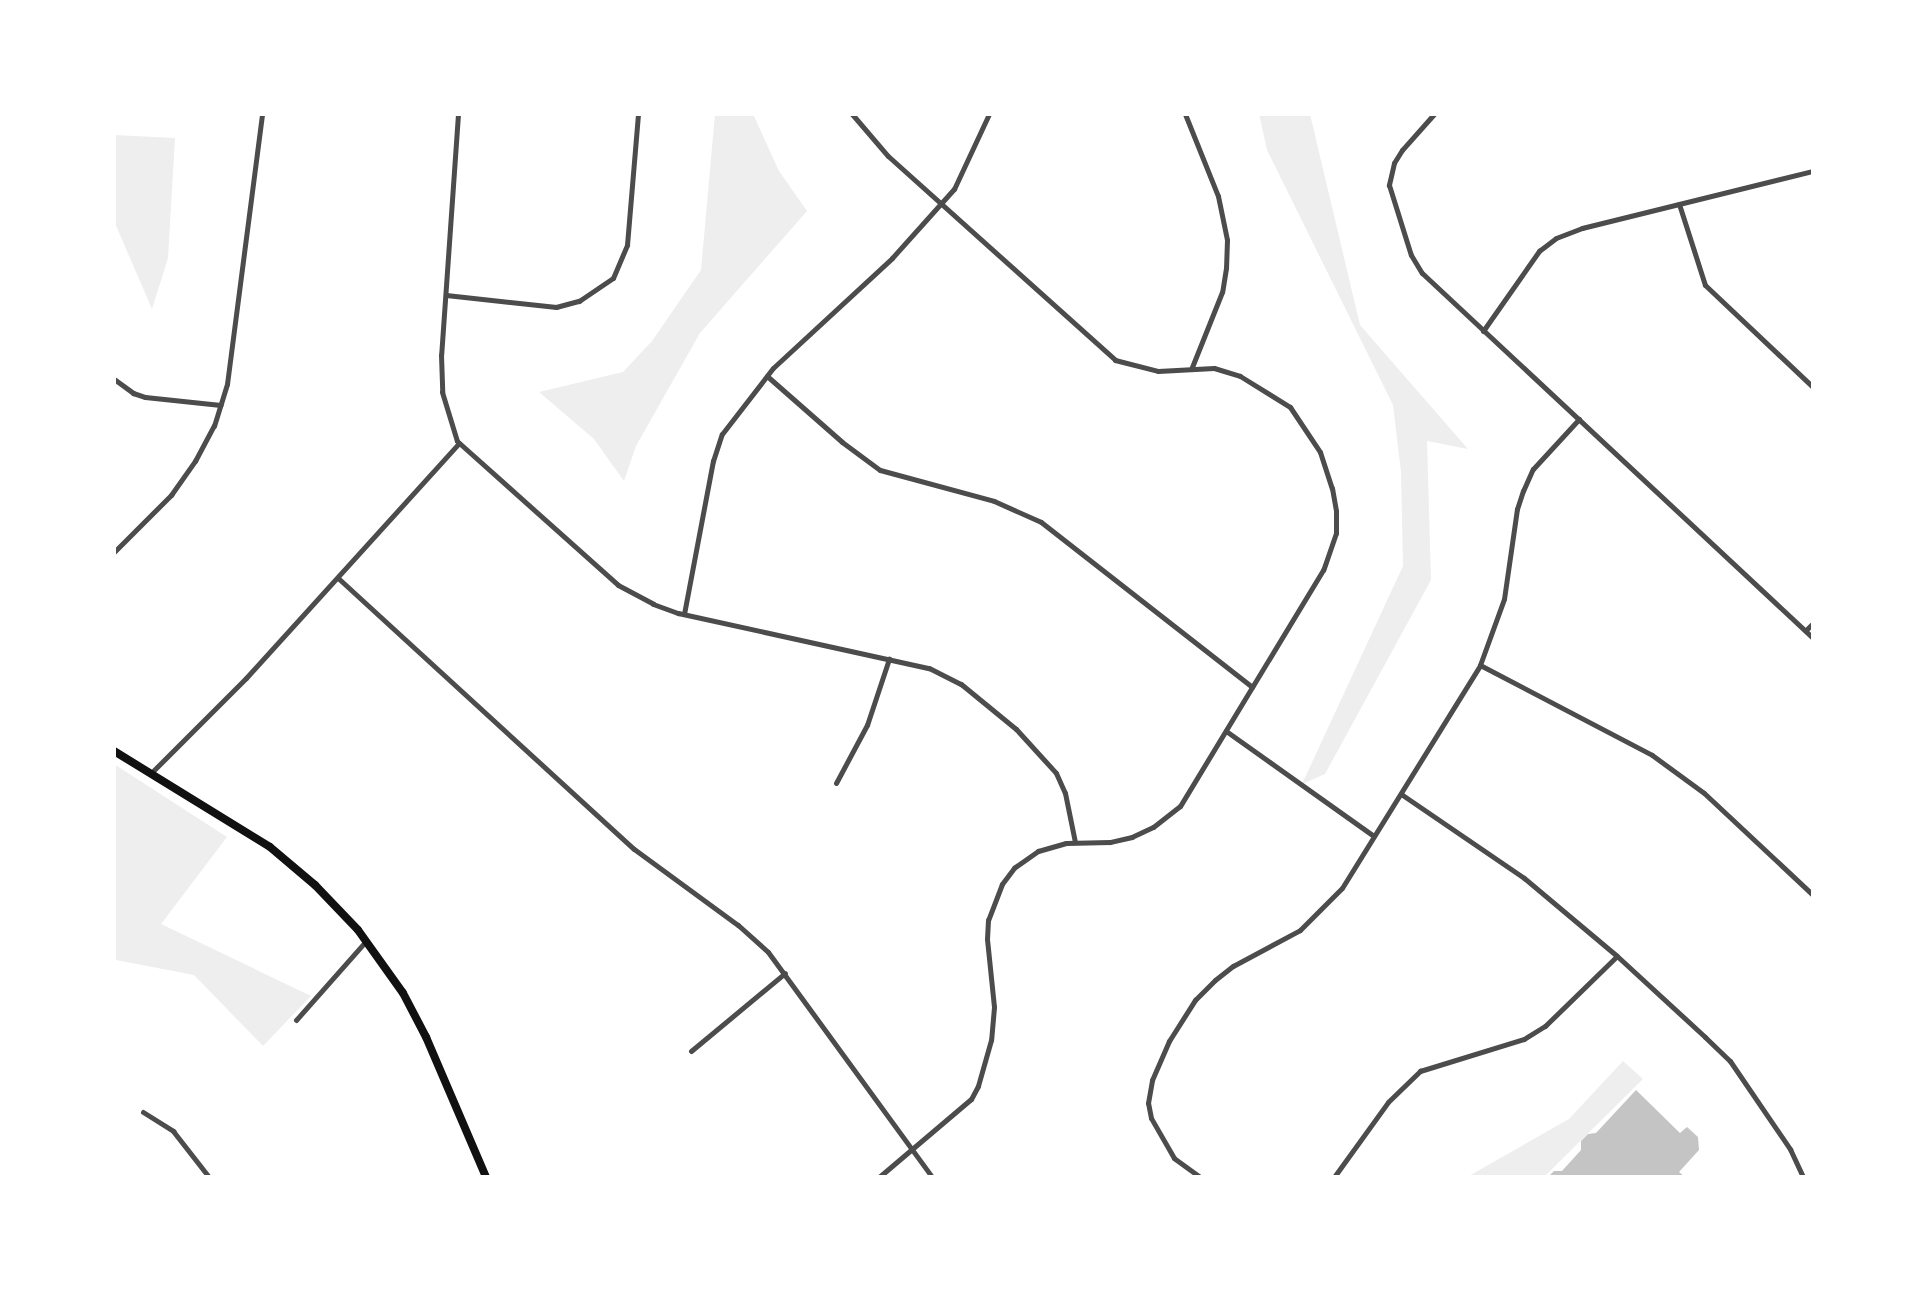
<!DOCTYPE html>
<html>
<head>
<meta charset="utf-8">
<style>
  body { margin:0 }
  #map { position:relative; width:1927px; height:1291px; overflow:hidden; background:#fff; font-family:"Varela Round",sans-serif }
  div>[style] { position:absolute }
  .green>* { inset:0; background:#eee }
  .building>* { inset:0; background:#c4c4c4 }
  .minor>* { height:5px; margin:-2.5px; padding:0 2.5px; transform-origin:2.5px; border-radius:2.5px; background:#4c4c4c }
  .secondary>* { height:8px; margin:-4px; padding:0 4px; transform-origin:4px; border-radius:4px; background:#111 }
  span { translate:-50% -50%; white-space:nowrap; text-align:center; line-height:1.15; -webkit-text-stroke:7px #fff; paint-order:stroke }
  .frame { position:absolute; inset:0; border:116px solid #fff; pointer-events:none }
</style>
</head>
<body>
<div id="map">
  <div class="green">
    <i style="clip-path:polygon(715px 114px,753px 114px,779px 171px,807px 211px,700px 333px,636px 446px,624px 481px,594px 439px,539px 392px,623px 372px,652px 341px,701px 270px)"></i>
    <i style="clip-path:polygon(1259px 114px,1310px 114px,1360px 325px,1468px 449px,1427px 441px,1431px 580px,1325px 774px,1302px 784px,1403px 566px,1401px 472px,1393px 405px,1267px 150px)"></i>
    <i style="clip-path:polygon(114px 135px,175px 138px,168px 258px,152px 309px,114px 221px)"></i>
    <i style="clip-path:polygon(114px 764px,227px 837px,161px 924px,311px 996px,263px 1046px,194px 975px,116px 960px,114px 963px)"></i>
    <i style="clip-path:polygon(1623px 1061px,1643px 1079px,1544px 1177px,1467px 1177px,1569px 1119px)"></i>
  </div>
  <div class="building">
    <i style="clip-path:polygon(1636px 1090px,1680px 1133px,1687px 1127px,1698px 1137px,1699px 1150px,1679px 1172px,1685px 1177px,1548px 1177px,1554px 1171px,1562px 1171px,1581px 1150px,1581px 1141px,1588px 1134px,1596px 1133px)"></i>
  </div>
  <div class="minor">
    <i style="left:458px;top:114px;width:242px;rotate:94deg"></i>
    <i style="left:441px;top:355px;width:37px;rotate:88deg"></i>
    <i style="left:442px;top:392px;width:51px;rotate:73deg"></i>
    <i style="left:457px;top:441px;width:216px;rotate:41.8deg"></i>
    <i style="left:618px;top:585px;width:40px;rotate:28deg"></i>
    <i style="left:653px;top:604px;width:27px;rotate:20deg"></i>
    <i style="left:678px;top:613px;width:257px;rotate:12.4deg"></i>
    <i style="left:929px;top:668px;width:36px;rotate:27deg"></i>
    <i style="left:961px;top:684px;width:71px;rotate:39.3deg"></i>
    <i style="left:1016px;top:729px;width:59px;rotate:47.7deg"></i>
    <i style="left:1056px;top:773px;width:22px;rotate:66deg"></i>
    <i style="left:1065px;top:793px;width:50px;rotate:78.5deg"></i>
    <i style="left:852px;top:114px;width:55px;rotate:49.4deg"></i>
    <i style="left:888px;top:156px;width:305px;rotate:41.9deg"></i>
    <i style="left:1115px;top:360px;width:44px;rotate:14.3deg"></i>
    <i style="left:1158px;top:371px;width:56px;rotate:-3.1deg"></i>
    <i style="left:1214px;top:368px;width:27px;rotate:17deg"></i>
    <i style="left:1240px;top:376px;width:59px;rotate:31.8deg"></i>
    <i style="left:1290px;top:407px;width:54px;rotate:56.3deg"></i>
    <i style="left:1320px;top:452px;width:38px;rotate:72deg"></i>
    <i style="left:1332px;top:488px;width:23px;rotate:80deg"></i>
    <i style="left:1336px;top:511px;width:22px;rotate:90deg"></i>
    <i style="left:1336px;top:533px;width:39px;rotate:109deg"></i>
    <i style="left:1323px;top:570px;width:276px;rotate:121.2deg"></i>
    <i style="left:1180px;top:806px;width:34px;rotate:142deg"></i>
    <i style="left:1153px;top:827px;width:23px;rotate:155deg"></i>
    <i style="left:1132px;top:837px;width:23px;rotate:167deg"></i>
    <i style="left:1110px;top:842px;width:44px;rotate:178.7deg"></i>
    <i style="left:1066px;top:843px;width:29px;rotate:164deg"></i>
    <i style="left:1038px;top:851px;width:29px;rotate:145deg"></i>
    <i style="left:1014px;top:868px;width:20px;rotate:127deg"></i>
    <i style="left:1002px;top:884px;width:39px;rotate:111deg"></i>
    <i style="left:988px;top:920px;width:19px;rotate:93deg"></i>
    <i style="left:987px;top:939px;width:68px;rotate:84.1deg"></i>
    <i style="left:994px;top:1007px;width:33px;rotate:95deg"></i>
    <i style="left:991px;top:1040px;width:48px;rotate:105.8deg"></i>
    <i style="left:978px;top:1086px;width:15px;rotate:118deg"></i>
    <i style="left:971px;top:1099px;width:121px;rotate:139.7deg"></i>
    <i style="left:1185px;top:114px;width:88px;rotate:68.1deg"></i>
    <i style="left:1218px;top:196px;width:45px;rotate:78.4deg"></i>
    <i style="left:1227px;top:240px;width:28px;rotate:92deg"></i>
    <i style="left:1226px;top:268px;width:24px;rotate:99deg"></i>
    <i style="left:1222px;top:292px;width:81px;rotate:111.8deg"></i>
    <i style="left:1434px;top:114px;width:48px;rotate:131.6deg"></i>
    <i style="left:1402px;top:150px;width:15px;rotate:122deg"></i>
    <i style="left:1394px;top:163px;width:23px;rotate:103deg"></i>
    <i style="left:1389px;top:185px;width:73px;rotate:72.6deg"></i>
    <i style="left:1411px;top:255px;width:21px;rotate:59deg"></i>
    <i style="left:1422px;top:273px;width:535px;rotate:43.03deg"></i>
    <i style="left:1679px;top:204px;width:85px;rotate:72.2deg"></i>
    <i style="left:1705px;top:285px;width:149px;rotate:43.4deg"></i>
    <i style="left:446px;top:295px;width:111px;rotate:6.2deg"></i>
    <i style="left:556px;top:307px;width:24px;rotate:-15deg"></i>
    <i style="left:579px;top:301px;width:41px;rotate:-34.1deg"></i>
    <i style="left:613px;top:278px;width:36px;rotate:-67deg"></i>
    <i style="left:627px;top:245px;width:131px;rotate:-85.2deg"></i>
    <i style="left:1483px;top:331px;width:98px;rotate:-55deg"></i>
    <i style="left:1539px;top:251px;width:21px;rotate:-37deg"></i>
    <i style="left:1556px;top:238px;width:28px;rotate:-21deg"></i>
    <i style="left:1582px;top:228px;width:238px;rotate:-13.9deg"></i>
    <i style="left:767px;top:376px;width:100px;rotate:41.3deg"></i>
    <i style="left:842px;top:442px;width:47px;rotate:36.4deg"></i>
    <i style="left:880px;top:470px;width:118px;rotate:15.2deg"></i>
    <i style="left:994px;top:501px;width:51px;rotate:24.1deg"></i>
    <i style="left:1041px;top:522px;width:268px;rotate:38deg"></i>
    <i style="left:114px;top:379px;width:24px;rotate:36deg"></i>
    <i style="left:133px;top:393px;width:13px;rotate:18deg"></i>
    <i style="left:145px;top:397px;width:76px;rotate:6deg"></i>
    <i style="left:114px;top:552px;width:81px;rotate:-45deg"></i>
    <i style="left:171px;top:495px;width:42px;rotate:-54.8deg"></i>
    <i style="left:195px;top:461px;width:40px;rotate:-62deg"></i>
    <i style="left:214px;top:426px;width:44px;rotate:-72.8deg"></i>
    <i style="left:227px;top:384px;width:272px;rotate:-82.6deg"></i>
    <i style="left:338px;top:578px;width:401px;rotate:42.5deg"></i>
    <i style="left:634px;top:849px;width:129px;rotate:36.2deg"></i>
    <i style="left:738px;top:925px;width:40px;rotate:42deg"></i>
    <i style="left:768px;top:952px;width:278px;rotate:53.9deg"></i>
    <i style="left:684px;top:614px;width:156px;rotate:-79.3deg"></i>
    <i style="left:713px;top:461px;width:28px;rotate:-72deg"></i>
    <i style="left:722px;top:434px;width:83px;rotate:-52.3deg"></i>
    <i style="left:773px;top:368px;width:162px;rotate:-42.7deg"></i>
    <i style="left:892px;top:258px;width:93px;rotate:-48.1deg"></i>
    <i style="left:954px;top:189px;width:83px;rotate:-65deg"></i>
    <i style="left:1806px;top:630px;width:10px;rotate:-45deg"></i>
    <i style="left:1480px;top:665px;width:194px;rotate:27.6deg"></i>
    <i style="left:1652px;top:755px;width:64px;rotate:36.2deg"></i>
    <i style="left:1704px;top:793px;width:149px;rotate:43.1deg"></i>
    <i style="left:1226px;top:731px;width:181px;rotate:35.4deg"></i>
    <i style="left:151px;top:773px;width:134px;rotate:-45deg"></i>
    <i style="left:246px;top:678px;width:317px;rotate:-47.8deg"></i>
    <i style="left:836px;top:783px;width:66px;rotate:-61.9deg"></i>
    <i style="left:867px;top:725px;width:70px;rotate:-71.6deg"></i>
    <i style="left:1401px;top:794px;width:149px;rotate:34.3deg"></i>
    <i style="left:1524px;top:878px;width:121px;rotate:40deg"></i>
    <i style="left:1617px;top:956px;width:120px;rotate:42.6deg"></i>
    <i style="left:1705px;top:1037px;width:35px;rotate:44deg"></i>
    <i style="left:1730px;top:1061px;width:107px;rotate:55.7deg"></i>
    <i style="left:1790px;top:1149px;width:31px;rotate:65deg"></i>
    <i style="left:296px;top:1020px;width:106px;rotate:-48.5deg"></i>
    <i style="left:691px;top:1051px;width:122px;rotate:-39.7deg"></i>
    <i style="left:143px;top:1112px;width:36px;rotate:32deg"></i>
    <i style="left:173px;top:1131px;width:58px;rotate:52deg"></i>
    <i style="left:1200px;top:1177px;width:32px;rotate:-144deg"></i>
    <i style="left:1174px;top:1158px;width:46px;rotate:-119.9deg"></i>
    <i style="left:1151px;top:1118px;width:15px;rotate:-101deg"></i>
    <i style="left:1148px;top:1103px;width:23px;rotate:-80deg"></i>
    <i style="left:1152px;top:1080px;width:43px;rotate:-66.4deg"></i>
    <i style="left:1169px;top:1041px;width:49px;rotate:-57.6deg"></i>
    <i style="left:1195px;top:1000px;width:28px;rotate:-45deg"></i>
    <i style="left:1215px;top:980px;width:23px;rotate:-38deg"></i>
    <i style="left:1233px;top:966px;width:76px;rotate:-28.2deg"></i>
    <i style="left:1300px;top:930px;width:59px;rotate:-45deg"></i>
    <i style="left:1342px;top:888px;width:262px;rotate:-58.2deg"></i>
    <i style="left:1480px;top:665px;width:70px;rotate:-70deg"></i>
    <i style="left:1504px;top:599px;width:91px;rotate:-81.8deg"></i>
    <i style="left:1517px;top:509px;width:19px;rotate:-72deg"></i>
    <i style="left:1523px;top:491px;width:24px;rotate:-66deg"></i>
    <i style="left:1533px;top:469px;width:68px;rotate:-47.4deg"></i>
    <i style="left:1334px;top:1177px;width:92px;rotate:-54.2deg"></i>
    <i style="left:1388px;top:1102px;width:45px;rotate:-44.1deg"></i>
    <i style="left:1420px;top:1071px;width:109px;rotate:-17.1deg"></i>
    <i style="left:1524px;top:1039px;width:25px;rotate:-32deg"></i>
    <i style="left:1545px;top:1026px;width:100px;rotate:-44.2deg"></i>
  </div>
  <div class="secondary">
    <i style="left:114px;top:751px;width:183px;rotate:31.6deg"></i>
    <i style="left:270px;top:847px;width:59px;rotate:40.2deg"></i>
    <i style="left:315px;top:885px;width:62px;rotate:46.3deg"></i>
    <i style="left:358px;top:930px;width:77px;rotate:54.5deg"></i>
    <i style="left:403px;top:993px;width:50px;rotate:62.4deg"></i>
    <i style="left:426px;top:1037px;width:152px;rotate:66.8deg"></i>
  </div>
  <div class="frame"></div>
</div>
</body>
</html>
